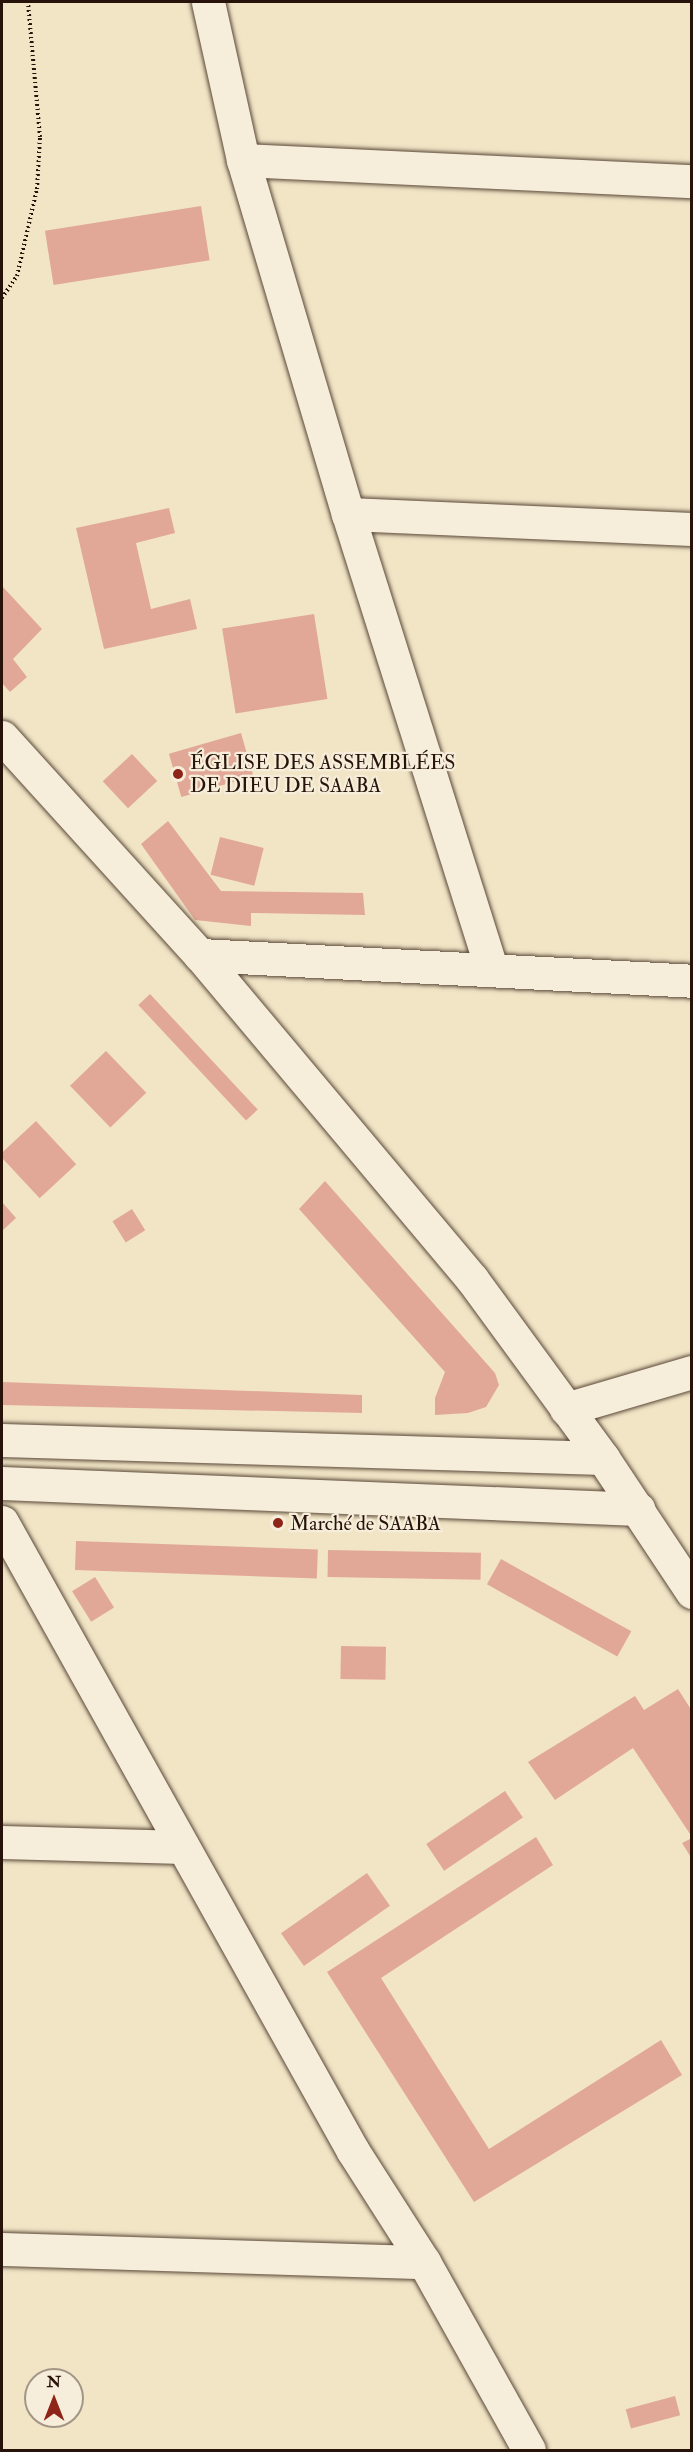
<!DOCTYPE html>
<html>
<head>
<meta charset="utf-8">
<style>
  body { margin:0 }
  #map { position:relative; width:693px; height:2452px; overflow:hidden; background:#f1e5c6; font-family:"IM FELL Double Pica",serif }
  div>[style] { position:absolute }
  .building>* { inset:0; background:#e2a897; transform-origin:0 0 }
  .path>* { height:4px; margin-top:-2px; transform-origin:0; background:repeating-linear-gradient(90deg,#271309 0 1.5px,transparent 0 4.5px) }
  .roads { filter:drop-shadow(0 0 2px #5a4838) drop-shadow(0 0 2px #5a4838) }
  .minor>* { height:33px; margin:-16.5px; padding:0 16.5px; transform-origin:16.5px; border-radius:16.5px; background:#f6eeda }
  .tertiary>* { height:33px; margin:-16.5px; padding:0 16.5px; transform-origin:16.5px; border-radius:16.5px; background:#f6eeda }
  .dots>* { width:16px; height:16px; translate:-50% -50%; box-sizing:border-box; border:3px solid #f6eeda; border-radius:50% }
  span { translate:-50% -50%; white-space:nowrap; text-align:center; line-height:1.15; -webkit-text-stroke:4.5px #f6eeda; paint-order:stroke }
  .poi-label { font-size:20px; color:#271309 }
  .left { translate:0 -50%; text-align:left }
  .frame { position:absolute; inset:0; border:3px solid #271309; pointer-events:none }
  .north { position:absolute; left:24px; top:2368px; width:60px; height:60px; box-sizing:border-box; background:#f6eeda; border:2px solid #a39686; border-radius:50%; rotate:0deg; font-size:16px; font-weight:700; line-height:24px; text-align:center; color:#271309 }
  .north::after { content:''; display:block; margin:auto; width:21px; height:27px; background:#8f2418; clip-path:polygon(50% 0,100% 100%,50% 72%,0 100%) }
</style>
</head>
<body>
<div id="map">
  <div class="building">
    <i style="left:201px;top:206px;width:55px;height:158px;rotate:81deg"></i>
    <i style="clip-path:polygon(169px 508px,175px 533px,136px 543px,151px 609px,190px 599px,197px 629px,104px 649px,76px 528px)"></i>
    <i style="clip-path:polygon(2px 586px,42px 629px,13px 659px,27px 677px,10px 692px,2px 683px)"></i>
    <i style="left:314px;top:614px;width:86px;height:93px;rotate:81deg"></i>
    <i style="left:241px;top:733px;width:45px;height:75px;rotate:74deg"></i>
    <i style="left:132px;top:754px;width:37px;height:40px;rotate:47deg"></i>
    <i style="clip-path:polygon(168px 821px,221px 891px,363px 893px,365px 915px,251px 913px,251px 926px,195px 920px,141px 844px)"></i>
    <i style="left:220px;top:837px;width:45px;height:39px;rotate:14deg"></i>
    <i style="left:150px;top:994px;width:158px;height:16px;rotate:47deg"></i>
    <i style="left:106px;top:1051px;width:58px;height:50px;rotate:46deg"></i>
    <i style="left:36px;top:1121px;width:59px;height:50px;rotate:47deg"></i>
    <i style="clip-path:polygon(325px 1181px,495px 1373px,499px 1385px,486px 1407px,468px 1413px,435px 1415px,435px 1398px,445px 1372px,299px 1209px)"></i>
    <i style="clip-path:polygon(2px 1202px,16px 1218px,2px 1231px)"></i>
    <i style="left:132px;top:1209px;width:25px;height:23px;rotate:58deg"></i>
    <i style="clip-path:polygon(2px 1382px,362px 1395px,362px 1413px,2px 1405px)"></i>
    <i style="left:76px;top:1541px;width:242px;height:29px;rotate:2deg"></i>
    <i style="left:328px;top:1550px;width:153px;height:27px;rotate:1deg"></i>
    <i style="left:501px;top:1559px;width:149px;height:29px;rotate:29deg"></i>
    <i style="left:95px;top:1577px;width:36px;height:27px;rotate:58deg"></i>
    <i style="left:341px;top:1646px;width:45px;height:33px;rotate:1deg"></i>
    <i style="clip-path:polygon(678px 1689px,692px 1711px,692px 1837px,633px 1748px,555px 1800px,528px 1762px,635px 1696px,644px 1710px)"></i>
    <i style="left:505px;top:1791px;width:32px;height:95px;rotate:56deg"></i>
    <i style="clip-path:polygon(536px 1837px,553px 1865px,381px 1978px,489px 2149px,661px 2040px,682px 2075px,474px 2202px,327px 1972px)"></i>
    <i style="clip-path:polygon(692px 1838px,692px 1859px,682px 1843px)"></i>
    <i style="left:367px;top:1873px;width:40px;height:105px;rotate:55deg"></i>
    <i style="left:675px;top:2396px;width:20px;height:51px;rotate:75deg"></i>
  </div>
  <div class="path">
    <i style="left:2px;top:298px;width:27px;rotate:-56deg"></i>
    <i style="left:17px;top:276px;width:89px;rotate:-77.1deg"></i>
    <i style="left:37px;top:189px;width:52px;rotate:-86.7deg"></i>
    <i style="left:40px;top:137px;width:136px;rotate:-95.1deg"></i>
  </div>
  <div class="roads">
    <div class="minor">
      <i style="left:208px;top:2px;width:162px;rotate:77.5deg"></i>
      <i style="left:243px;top:160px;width:369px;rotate:73.5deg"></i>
      <i style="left:348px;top:514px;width:478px;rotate:72.5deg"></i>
      <i style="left:243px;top:160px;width:449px;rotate:2.7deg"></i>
      <i style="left:348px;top:514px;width:344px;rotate:2.5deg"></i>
      <i style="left:200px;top:955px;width:493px;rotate:3deg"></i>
      <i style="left:566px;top:1409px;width:131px;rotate:-16.4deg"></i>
      <i style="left:2px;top:1522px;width:720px;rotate:60.84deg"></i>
      <i style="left:353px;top:2151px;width:132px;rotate:57.4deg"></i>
      <i style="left:424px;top:2262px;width:215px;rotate:60.8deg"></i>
      <i style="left:2px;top:1842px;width:181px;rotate:1.6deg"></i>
      <i style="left:2px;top:2249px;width:422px;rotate:1.8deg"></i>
    </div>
    <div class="tertiary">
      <i style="left:2px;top:737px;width:294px;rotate:47.8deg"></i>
      <i style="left:200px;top:955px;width:423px;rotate:50deg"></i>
      <i style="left:472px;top:1279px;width:222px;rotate:53.8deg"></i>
      <i style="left:603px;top:1458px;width:161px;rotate:56.4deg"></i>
      <i style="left:2px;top:1440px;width:601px;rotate:1.72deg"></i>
      <i style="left:2px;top:1483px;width:637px;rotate:2.34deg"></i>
    </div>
  </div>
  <div class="dots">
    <i style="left:178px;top:774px;background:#8f2418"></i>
    <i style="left:278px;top:1523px;background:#8f2418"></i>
  </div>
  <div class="poi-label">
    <span class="left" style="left:190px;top:774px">ÉGLISE DES ASSEMBLÉES<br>DE DIEU DE SAABA</span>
    <span class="left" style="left:290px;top:1523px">Marché de SAABA</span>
  </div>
  <div class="frame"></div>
  <div class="north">N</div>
</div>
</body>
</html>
